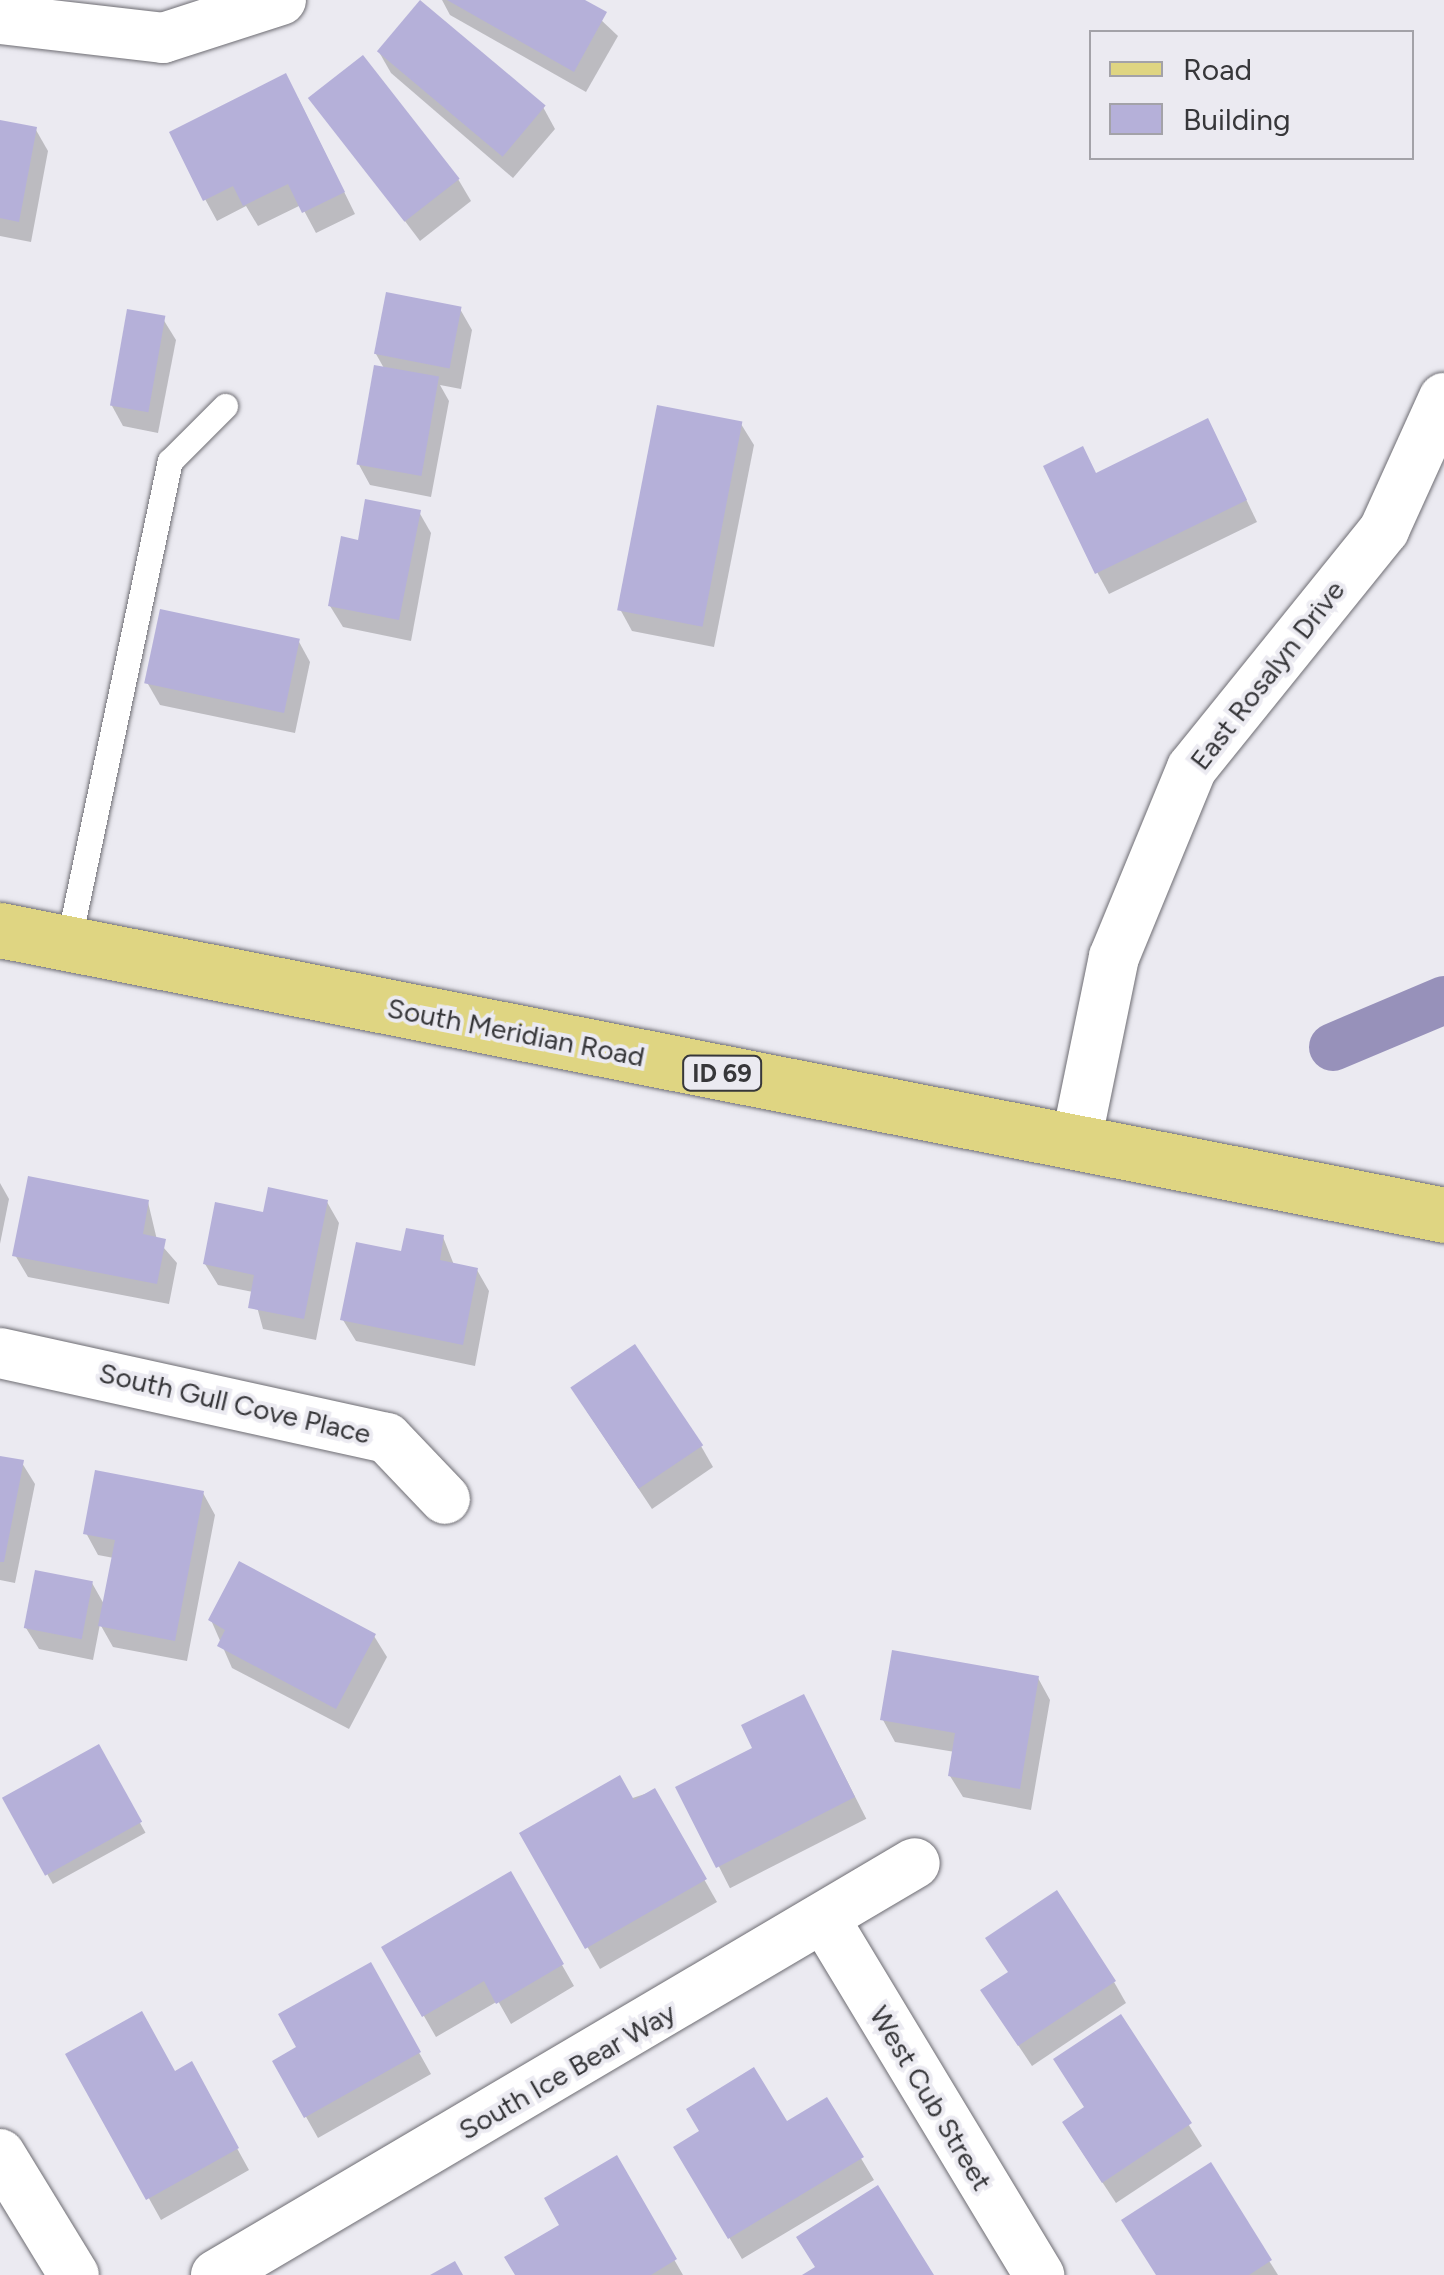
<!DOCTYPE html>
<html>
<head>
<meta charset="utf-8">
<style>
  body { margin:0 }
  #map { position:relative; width:1444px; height:2275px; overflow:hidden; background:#ebeaf1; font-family:Figtree,sans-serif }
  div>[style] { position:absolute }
  .shadow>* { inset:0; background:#0003; transform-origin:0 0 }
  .canal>* { height:48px; margin:-24px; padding:0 24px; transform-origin:24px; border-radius:24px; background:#9791ba }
  .building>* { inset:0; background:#b5b0d9; transform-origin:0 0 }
  .roads { filter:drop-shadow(0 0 2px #6e6d73) drop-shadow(0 0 2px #6e6d73) }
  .service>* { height:25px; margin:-12.5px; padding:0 12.5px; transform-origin:12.5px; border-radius:12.5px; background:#fff }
  .minor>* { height:50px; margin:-25px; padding:0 25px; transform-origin:25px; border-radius:25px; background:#fff }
  .primary>* { height:55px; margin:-27.5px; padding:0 27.5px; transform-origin:27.5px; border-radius:27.5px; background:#dfd582 }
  span { translate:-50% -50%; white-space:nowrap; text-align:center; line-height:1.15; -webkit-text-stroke:8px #ebeaf1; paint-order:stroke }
  .shield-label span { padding:2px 8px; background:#ebeaf1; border:2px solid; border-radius:8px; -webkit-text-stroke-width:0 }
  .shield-label { font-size:25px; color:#37373a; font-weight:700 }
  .street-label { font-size:28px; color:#37373a }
  .legend { position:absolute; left:1089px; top:30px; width:325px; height:130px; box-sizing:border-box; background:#ebeaf1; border:2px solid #a3a2a8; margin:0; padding:12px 18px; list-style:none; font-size:30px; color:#37373a }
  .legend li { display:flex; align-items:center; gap:20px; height:50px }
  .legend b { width:50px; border:2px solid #a3a2a8 }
</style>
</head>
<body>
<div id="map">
  <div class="shadow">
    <i style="clip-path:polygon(442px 0,580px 0,618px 36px,586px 92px,450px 15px)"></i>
    <i style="clip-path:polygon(379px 52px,543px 107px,555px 129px,513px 178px,391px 73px)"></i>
    <i style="clip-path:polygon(298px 98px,355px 214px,316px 233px,301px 205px,258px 226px,246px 206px,217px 221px,205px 199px)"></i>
    <i style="clip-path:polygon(313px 99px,458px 179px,471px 201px,420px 241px)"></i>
    <i style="clip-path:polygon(0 123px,36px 130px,48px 151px,31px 242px,0 236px)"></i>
    <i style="clip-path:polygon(460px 309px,472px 330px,461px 389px,440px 385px,449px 401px,431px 497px,370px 485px,358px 463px,385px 370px,376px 354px)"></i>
    <i style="clip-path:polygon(163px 319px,176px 340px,158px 433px,123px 426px,111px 404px)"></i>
    <i style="clip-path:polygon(741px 424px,754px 445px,714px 647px,632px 631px,620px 609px)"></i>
    <i style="clip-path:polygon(1219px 443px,1257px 522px,1109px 594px,1097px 572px,1097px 475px)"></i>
    <i style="clip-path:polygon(419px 512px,431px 533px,411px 641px,343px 627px,330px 606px,360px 542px)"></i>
    <i style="clip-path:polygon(298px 640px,310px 662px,295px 733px,160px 705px,148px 684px)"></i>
    <i style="clip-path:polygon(0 1183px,9px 1199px,0 1244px)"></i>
    <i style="clip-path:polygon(148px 1202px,157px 1240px,177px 1263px,169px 1304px,28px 1277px,15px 1255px)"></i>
    <i style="clip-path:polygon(327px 1202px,339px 1223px,316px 1340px,263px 1329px,253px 1292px,218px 1285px,205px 1264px,265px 1215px)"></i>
    <i style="clip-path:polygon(443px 1237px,454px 1265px,477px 1270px,489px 1291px,475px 1366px,356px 1341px,343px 1320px,403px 1254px)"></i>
    <i style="clip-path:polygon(586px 1410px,701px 1446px,713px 1467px,652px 1509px)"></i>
    <i style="clip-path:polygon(0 1458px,22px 1463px,35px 1484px,15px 1583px,0 1580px)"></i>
    <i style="clip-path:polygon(203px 1493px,215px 1515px,187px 1661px,113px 1647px,100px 1624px,93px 1660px,39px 1649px,26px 1628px,92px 1583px,105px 1606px,114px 1558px,98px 1555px,86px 1533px)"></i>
    <i style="clip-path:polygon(211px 1620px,374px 1636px,387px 1657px,349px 1729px,232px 1668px)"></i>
    <i style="clip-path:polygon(1038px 1678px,1050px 1700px,1031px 1810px,963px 1797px,950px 1776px,955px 1752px,895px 1742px,883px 1720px)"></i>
    <i style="left:815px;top:1718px;width:113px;height:153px;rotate:63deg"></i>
    <i style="left:98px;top:1747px;width:98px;height:106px;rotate:61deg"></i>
    <i style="clip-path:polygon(654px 1791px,717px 1902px,600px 1969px,523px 1834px)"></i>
    <i style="clip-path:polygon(510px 1874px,574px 1986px,511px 2024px,498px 2001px,436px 2037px,385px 1948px)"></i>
    <i style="clip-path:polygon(370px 1965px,431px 2074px,318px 2138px,275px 2062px,299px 2048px)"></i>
    <i style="clip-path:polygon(1114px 1982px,1126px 2003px,1032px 2066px,996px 2012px)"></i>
    <i style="clip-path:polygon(1121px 2017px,1202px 2146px,1116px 2203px,1077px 2144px)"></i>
    <i style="clip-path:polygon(69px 2055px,175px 2074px,191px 2065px,249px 2170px,161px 2220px)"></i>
    <i style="clip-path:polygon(826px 2100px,874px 2180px,742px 2259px,676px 2148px,786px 2124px)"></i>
    <i style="clip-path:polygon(616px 2159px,683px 2275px,518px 2275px,563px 2226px)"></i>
    <i style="clip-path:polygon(1210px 2166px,1278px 2275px,1158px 2275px)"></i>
  </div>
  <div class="canal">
    <i style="left:1333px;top:1047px;width:121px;rotate:-22.9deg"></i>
  </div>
  <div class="building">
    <i style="left:420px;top:0;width:164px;height:67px;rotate:40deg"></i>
    <i style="clip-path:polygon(447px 0,585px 0,607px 12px,574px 72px)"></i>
    <i style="left:363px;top:55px;width:157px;height:70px;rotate:52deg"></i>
    <i style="clip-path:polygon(286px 73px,345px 192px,302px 213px,288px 184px,243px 206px,233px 186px,203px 201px,169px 132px)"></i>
    <i style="clip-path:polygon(0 120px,37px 127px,19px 222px,0 218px)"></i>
    <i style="left:386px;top:292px;width:77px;height:63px;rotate:11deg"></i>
    <i style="left:127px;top:309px;width:39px;height:98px;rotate:10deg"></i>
    <i style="left:374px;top:365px;width:66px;height:101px;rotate:10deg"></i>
    <i style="left:657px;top:405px;width:87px;height:209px;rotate:11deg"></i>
    <i style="clip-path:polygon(1208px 418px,1247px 500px,1095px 574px,1043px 466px,1083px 446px,1096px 473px)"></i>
    <i style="clip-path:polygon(365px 499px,421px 510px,399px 620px,328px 606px,341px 536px,358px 540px)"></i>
    <i style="left:160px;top:609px;width:143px;height:76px;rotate:12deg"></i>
    <i style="clip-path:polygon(28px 1176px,149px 1200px,143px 1234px,166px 1239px,157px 1284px,12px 1256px)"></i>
    <i style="clip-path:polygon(268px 1187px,328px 1200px,304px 1319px,248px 1308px,254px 1275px,203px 1264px,215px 1202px,263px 1212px)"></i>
    <i style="clip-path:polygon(406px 1228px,444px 1235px,440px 1260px,478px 1268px,463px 1345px,340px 1320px,356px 1242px,401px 1251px)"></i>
    <i style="left:635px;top:1344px;width:122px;height:78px;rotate:56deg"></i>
    <i style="clip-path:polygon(0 1456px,24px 1460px,4px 1562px,0 1562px)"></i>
    <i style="clip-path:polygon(95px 1470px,204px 1491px,175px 1641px,98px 1626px,115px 1540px,83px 1534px)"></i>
    <i style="clip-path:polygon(239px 1561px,376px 1634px,336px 1709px,217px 1646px,225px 1630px,208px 1620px)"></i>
    <i style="left:35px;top:1570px;width:59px;height:59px;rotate:11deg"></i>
    <i style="clip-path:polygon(892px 1650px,1039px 1676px,1020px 1789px,948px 1776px,955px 1733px,880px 1720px)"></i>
    <i style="clip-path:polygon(804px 1694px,855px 1797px,716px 1868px,675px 1787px,752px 1748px,741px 1725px)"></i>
    <i style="left:99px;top:1744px;width:89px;height:111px;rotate:61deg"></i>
    <i style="clip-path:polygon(620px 1775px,634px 1800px,655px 1788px,707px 1879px,585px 1949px,519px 1833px)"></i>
    <i style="clip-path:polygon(511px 1871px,564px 1964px,496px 2004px,484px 1981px,422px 2017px,381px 1947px)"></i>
    <i style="clip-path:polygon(1057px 1890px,1116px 1981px,1018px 2046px,980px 1990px,1008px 1972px,985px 1938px)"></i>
    <i style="clip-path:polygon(371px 1962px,421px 2052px,304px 2118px,272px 2061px,296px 2047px,278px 2014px)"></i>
    <i style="clip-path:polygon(142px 2011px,175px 2071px,192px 2061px,239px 2148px,146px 2200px,65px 2054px)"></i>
    <i style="clip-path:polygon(1121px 2014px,1192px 2123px,1102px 2183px,1062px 2122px,1084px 2107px,1053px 2059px)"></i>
    <i style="clip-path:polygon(754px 2067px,787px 2121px,827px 2097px,864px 2157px,728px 2239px,673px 2147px,699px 2131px,686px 2109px)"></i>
    <i style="clip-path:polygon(617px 2155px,677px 2259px,651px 2275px,515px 2275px,504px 2257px,559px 2225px,544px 2198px)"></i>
    <i style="clip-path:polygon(1211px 2162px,1272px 2260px,1249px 2275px,1156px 2275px,1121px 2220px)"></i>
    <i style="clip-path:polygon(878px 2185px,934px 2275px,802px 2275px,815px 2267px,796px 2237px)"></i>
    <i style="clip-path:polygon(455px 2261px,463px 2275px,430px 2275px)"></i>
  </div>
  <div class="roads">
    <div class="service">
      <i style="left:68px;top:944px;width:494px;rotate:-78.1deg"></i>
      <i style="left:170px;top:461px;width:78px;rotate:-45deg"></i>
    </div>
    <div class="minor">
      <i style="left:0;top:19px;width:164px;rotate:6.6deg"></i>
      <i style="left:163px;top:38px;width:124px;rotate:-17.9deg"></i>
      <i style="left:1076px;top:1142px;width:189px;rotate:-78.4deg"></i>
      <i style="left:1114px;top:957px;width:204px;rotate:-67.6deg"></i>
      <i style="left:1192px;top:768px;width:306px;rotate:-51.1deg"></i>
      <i style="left:1384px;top:530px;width:145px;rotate:-65.6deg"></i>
      <i style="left:0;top:1353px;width:396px;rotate:12.4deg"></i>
      <i style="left:387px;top:1438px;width:84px;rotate:46.4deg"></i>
      <i style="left:825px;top:1920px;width:415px;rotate:58.9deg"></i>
      <i style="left:0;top:2154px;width:142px;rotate:58.6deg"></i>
      <i style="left:216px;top:2275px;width:811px;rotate:-30.52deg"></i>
    </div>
    <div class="primary">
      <i style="left:0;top:930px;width:1472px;rotate:11.16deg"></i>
    </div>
  </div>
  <div class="shield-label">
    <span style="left:722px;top:1073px">ID 69</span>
  </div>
  <div class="street-label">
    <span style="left:1267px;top:675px;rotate:-52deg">East Rosalyn Drive</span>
    <span style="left:516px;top:1032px;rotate:11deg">South Meridian Road</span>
    <span style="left:235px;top:1403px;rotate:13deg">South Gull Cove Place</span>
    <span style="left:567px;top:2071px;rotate:-30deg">South Ice Bear Way</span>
    <span style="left:931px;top:2098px;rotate:59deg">West Cub Street</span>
  </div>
  <ul class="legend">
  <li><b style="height:12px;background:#dfd582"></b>Road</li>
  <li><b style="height:28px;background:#b5b0d9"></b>Building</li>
  </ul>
</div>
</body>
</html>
